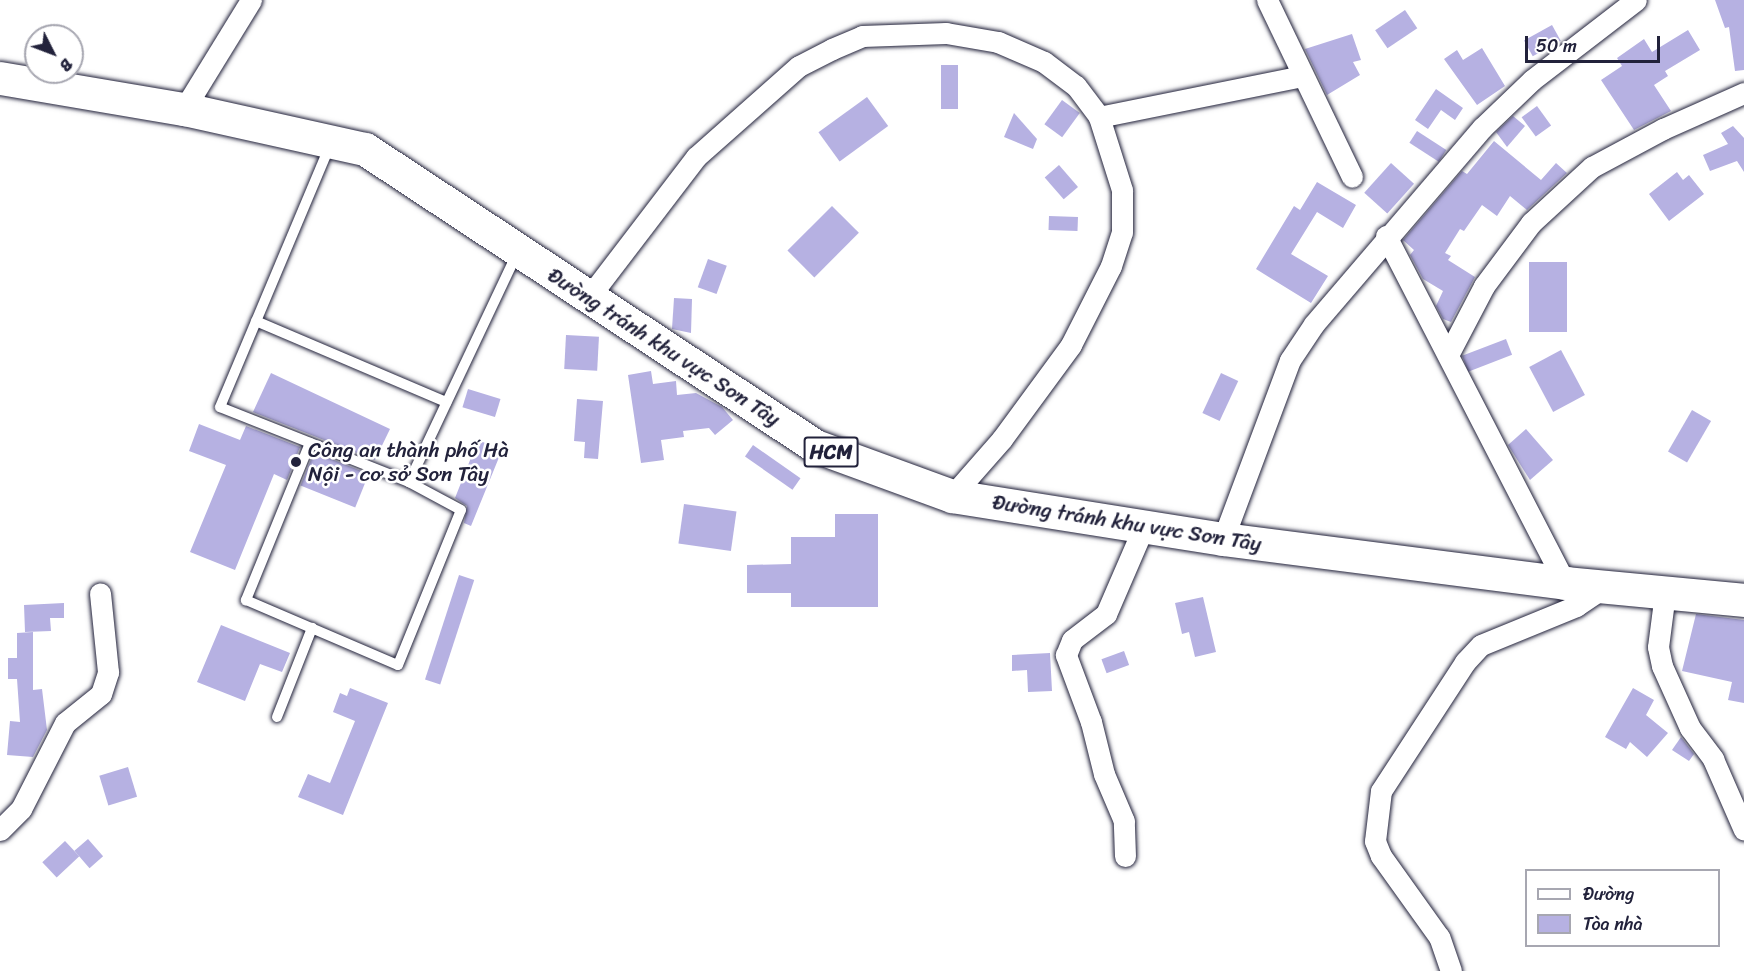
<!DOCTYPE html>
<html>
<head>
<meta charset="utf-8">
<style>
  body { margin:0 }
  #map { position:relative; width:1744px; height:971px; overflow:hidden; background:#fff; font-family:Sriracha,sans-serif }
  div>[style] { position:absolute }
  .building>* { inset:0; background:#b6b1e2; transform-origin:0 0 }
  .roads { filter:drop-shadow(0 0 2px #22223b) drop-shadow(0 0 2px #22223b) }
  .lane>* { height:10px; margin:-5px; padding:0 5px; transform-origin:5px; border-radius:5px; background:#fff }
  .street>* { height:21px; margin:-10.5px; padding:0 10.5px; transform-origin:10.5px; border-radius:10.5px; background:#fff }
  .highway>* { height:33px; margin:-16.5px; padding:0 16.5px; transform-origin:16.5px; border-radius:16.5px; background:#fff }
  .dots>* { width:16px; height:16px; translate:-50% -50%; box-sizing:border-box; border:3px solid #fff; border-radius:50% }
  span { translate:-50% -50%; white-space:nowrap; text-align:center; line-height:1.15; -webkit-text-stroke:5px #fff; paint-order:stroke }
  .shield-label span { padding:2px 4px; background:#fff; border:2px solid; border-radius:4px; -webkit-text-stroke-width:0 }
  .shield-label { font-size:20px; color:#22223b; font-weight:700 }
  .street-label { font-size:21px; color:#22223b }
  .poi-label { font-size:21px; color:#22223b }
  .left { translate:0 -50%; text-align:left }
  .legend { position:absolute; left:1525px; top:869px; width:195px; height:78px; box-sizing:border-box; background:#fff; border:2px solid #a7a7b1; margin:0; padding:8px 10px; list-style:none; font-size:18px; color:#22223b }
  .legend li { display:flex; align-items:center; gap:12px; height:30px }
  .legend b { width:30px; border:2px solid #a7a7b1 }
  .north { position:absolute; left:24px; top:24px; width:60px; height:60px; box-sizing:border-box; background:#fff; border:2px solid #a7a7b1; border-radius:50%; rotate:132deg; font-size:16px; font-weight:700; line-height:24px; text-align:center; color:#22223b }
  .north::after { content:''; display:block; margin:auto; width:21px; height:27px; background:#22223b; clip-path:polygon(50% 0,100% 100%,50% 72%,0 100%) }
  .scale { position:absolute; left:1525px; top:36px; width:135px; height:27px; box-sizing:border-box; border:3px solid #22223b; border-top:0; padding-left:8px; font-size:18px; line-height:21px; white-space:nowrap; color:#22223b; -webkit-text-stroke:4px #fff; paint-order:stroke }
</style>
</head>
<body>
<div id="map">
  <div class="building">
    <i style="clip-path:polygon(1715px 0,1744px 0,1744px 70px,1735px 71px,1729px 27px,1725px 28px)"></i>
    <i style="left:1405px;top:10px;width:22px;height:36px;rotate:56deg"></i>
    <i style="left:1552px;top:25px;width:18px;height:32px;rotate:61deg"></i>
    <i style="clip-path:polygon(1688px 30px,1700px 50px,1665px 71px,1668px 76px,1654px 85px,1671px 111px,1634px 130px,1601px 80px,1622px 66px,1617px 58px,1644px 39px,1652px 52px)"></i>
    <i style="clip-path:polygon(1352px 34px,1361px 60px,1353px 62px,1360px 75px,1327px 95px,1305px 49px)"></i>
    <i style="clip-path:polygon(1482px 48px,1505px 86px,1477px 105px,1444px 59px,1457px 50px,1463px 60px)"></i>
    <i style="left:941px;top:65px;width:17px;height:44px"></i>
    <i style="clip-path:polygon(1436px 89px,1463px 108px,1455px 120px,1441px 110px,1428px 129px,1415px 120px)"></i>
    <i style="left:867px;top:97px;width:36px;height:60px;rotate:54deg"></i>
    <i style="left:1062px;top:100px;width:22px;height:30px;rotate:36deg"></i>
    <i style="left:1537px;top:106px;width:24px;height:19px;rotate:54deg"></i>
    <i style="clip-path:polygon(1014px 113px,1037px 139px,1033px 149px,1004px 137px)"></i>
    <i style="clip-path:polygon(1513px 116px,1525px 126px,1507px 147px,1496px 132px)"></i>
    <i style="clip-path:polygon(1733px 126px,1744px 138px,1744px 172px,1737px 161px,1710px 171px,1703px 155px,1728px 144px,1721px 133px)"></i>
    <i style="left:1417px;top:131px;width:35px;height:14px;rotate:33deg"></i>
    <i style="clip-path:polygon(1494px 141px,1541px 180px,1556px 163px,1567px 173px,1527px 210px,1510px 196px,1497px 216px,1482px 205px,1464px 231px,1460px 229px,1445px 253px,1451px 256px,1448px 260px,1475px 277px,1451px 322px,1443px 319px,1436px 306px,1443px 291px,1423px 279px,1410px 255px,1414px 250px,1403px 240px,1462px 171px,1467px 174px)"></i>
    <i style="left:1391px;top:163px;width:31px;height:40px;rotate:42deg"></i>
    <i style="left:1059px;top:165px;width:29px;height:19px;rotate:49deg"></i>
    <i style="clip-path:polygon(1677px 172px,1683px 180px,1689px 175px,1704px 194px,1669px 221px,1649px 194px)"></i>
    <i style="clip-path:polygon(1317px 182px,1356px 205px,1343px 228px,1317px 212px,1291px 254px,1328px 276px,1311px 303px,1256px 269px,1294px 206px,1300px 210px)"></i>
    <i style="left:832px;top:206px;width:38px;height:63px;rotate:45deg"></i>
    <i style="left:1049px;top:216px;width:29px;height:14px;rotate:2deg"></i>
    <i style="left:708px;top:259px;width:20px;height:30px;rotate:20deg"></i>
    <i style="left:1529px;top:262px;width:38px;height:70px"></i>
    <i style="clip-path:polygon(674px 298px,692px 299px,691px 333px,672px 329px)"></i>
    <i style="left:566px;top:335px;width:33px;height:34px;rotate:3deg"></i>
    <i style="left:1506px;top:339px;width:17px;height:47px;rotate:69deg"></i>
    <i style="left:1561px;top:350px;width:51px;height:36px;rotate:62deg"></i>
    <i style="clip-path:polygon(651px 371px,653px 384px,676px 381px,677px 395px,696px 393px,722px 407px,733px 420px,715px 435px,709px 428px,683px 431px,684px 437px,661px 440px,664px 460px,641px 463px,628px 375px)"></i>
    <i style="clip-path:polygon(271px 373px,390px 429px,375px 460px,253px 412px)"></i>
    <i style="left:1221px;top:373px;width:19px;height:44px;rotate:25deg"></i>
    <i style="left:468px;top:389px;width:34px;height:19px;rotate:17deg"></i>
    <i style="clip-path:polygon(577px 399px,603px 401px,598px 459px,584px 458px,585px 442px,574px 441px)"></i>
    <i style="left:1692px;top:410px;width:22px;height:48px;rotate:30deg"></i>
    <i style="clip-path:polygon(199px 424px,240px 440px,246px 426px,300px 447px,287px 480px,274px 474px,235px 570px,190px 552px,226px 465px,189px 451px)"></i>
    <i style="clip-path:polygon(1526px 429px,1553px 460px,1530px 480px,1508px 445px)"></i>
    <i style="clip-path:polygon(478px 440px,502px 450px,471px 526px,464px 523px,467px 506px,455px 498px)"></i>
    <i style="left:753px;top:445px;width:58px;height:14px;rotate:35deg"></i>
    <i style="left:314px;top:452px;width:59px;height:36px;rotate:22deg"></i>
    <i style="left:684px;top:504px;width:53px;height:40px;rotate:8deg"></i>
    <i style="clip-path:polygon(835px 514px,878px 514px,878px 607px,791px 607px,791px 593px,747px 593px,747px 565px,791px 564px,791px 537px,835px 537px)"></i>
    <i style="left:459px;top:575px;width:16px;height:110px;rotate:18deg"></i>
    <i style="clip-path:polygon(1203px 597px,1216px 652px,1195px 657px,1189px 632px,1182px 634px,1175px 603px)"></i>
    <i style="clip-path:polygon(64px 603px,64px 618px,50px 618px,51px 631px,25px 632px,24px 605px)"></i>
    <i style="clip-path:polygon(1696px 614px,1744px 620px,1744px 703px,1728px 700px,1732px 682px,1682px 671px)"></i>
    <i style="clip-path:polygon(221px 625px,290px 653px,282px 672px,260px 664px,245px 701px,197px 682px)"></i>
    <i style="clip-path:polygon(33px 632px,33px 690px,42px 689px,47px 730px,33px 757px,7px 755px,10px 721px,20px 722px,17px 679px,8px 679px,8px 658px,17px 658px,17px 633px)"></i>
    <i style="left:1124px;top:651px;width:15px;height:24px;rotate:70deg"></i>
    <i style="clip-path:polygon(1050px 653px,1052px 691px,1028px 692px,1027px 670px,1012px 671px,1012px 655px)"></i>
    <i style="clip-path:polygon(350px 688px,388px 703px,343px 815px,298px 797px,308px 774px,330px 783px,355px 721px,333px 712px,340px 693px,347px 696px)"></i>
    <i style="clip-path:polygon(1633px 688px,1654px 700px,1646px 715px,1668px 733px,1647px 757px,1630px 742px,1626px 749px,1605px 737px)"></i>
    <i style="clip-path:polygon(1681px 737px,1694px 754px,1689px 761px,1672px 750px)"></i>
    <i style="left:128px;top:767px;width:31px;height:30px;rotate:73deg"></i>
    <i style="left:88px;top:839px;width:23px;height:18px;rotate:49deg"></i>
    <i style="left:65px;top:841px;width:21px;height:31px;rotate:47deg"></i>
  </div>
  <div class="roads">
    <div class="lane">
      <i style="left:256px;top:321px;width:207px;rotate:23.1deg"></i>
      <i style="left:310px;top:443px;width:170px;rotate:112.2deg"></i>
      <i style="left:246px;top:600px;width:165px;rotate:23.2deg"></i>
      <i style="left:398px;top:665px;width:167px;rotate:-67.9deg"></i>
      <i style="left:461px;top:510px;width:59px;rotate:-151.7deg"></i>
      <i style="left:409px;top:482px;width:203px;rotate:-158.4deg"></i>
      <i style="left:220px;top:407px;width:284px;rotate:-67.2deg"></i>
      <i style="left:409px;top:482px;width:252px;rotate:-64.7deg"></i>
      <i style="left:277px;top:717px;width:96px;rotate:-68.5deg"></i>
    </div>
    <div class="street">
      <i style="left:1267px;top:0;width:196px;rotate:64.3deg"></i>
      <i style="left:184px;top:109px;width:128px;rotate:-58.4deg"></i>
      <i style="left:1099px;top:117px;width:207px;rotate:-11.4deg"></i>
      <i style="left:1386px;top:236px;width:390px;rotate:62.7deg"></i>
      <i style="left:589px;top:297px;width:176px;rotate:-52.6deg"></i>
      <i style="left:696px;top:157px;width:137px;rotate:-41.5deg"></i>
      <i style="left:799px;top:66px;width:37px;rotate:-27deg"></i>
      <i style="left:832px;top:49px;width:33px;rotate:-23deg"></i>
      <i style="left:862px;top:36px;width:84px;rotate:-2deg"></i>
      <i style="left:946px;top:33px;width:53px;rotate:9.8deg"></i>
      <i style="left:998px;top:42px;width:50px;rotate:23.5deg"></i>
      <i style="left:1044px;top:62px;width:40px;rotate:37deg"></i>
      <i style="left:1076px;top:86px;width:39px;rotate:53deg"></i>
      <i style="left:1099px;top:117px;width:77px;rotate:72.5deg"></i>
      <i style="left:1122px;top:190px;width:42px;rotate:90deg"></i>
      <i style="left:1122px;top:232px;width:36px;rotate:108deg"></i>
      <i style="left:1111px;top:266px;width:89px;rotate:116.9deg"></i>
      <i style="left:1071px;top:345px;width:117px;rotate:126.3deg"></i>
      <i style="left:1002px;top:439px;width:76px;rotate:131.3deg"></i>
      <i style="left:1448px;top:355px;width:78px;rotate:-62.4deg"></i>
      <i style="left:1484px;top:286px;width:79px;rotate:-53.3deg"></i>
      <i style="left:1531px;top:223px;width:83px;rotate:-42.6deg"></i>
      <i style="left:1592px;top:167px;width:81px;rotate:-28.2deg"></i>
      <i style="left:1663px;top:129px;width:89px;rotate:-24deg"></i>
      <i style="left:1223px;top:539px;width:191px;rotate:-69.5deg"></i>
      <i style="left:1290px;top:360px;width:43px;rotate:-56.3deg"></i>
      <i style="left:1314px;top:324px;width:258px;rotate:-49.4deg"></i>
      <i style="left:1482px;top:128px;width:69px;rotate:-43.8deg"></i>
      <i style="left:1532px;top:80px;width:131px;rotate:-37.6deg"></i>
      <i style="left:1665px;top:593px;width:54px;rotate:97.4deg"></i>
      <i style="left:1658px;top:647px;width:19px;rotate:78deg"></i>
      <i style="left:1662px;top:666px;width:68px;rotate:65.7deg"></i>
      <i style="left:1690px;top:728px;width:39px;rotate:53deg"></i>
      <i style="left:1713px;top:759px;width:77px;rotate:66.4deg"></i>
      <i style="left:0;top:830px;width:30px;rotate:-45deg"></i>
      <i style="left:21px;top:809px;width:97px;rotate:-62.9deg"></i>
      <i style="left:65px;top:723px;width:46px;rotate:-38.9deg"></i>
      <i style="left:101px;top:694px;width:23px;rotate:-72deg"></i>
      <i style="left:108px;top:672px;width:79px;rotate:-95.8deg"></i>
      <i style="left:1125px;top:856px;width:35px;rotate:-92deg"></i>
      <i style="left:1124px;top:821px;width:51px;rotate:-113.1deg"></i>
      <i style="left:1104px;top:774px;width:54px;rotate:-104deg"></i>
      <i style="left:1091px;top:722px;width:72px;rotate:-110.5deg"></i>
      <i style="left:1066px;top:655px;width:16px;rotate:-68deg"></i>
      <i style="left:1072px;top:640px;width:43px;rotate:-37.4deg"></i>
      <i style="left:1106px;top:614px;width:96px;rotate:-66.6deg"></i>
      <i style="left:1451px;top:971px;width:36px;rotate:-109deg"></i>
      <i style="left:1439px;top:937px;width:100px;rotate:-125.6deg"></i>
      <i style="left:1381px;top:856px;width:16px;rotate:-112deg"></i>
      <i style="left:1375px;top:841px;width:50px;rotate:-83.2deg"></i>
      <i style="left:1381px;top:791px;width:154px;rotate:-56.9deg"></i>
      <i style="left:1465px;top:662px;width:23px;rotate:-47deg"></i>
      <i style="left:1481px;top:645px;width:103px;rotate:-22.3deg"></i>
      <i style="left:1576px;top:606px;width:34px;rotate:-34deg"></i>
    </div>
    <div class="highway">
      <i style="left:0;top:78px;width:187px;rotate:9.6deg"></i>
      <i style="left:184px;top:109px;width:185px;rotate:12.5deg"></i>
      <i style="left:365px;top:149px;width:539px;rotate:33.42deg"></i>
      <i style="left:815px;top:446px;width:146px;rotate:20.1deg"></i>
      <i style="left:952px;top:496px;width:274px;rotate:9deg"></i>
      <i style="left:1223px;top:539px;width:345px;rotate:7.3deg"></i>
      <i style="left:1565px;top:583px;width:180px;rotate:5.4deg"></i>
    </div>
  </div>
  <div class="dots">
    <i style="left:296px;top:462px;background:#22223b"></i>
  </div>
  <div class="shield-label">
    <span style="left:831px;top:452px">HCM</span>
  </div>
  <div class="street-label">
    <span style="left:664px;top:347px;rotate:33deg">Đường tránh khu vực Sơn Tây</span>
    <span style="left:1127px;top:523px;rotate:9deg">Đường tránh khu vực Sơn Tây</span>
  </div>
  <div class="poi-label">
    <span class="left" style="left:308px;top:462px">Công an thành phố Hà<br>Nội - cơ sở Sơn Tây</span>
  </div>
  <ul class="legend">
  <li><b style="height:8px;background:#fff"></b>Đường</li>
  <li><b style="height:16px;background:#b6b1e2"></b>Tòa nhà</li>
  </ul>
  <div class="north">B</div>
  <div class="scale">50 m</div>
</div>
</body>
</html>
